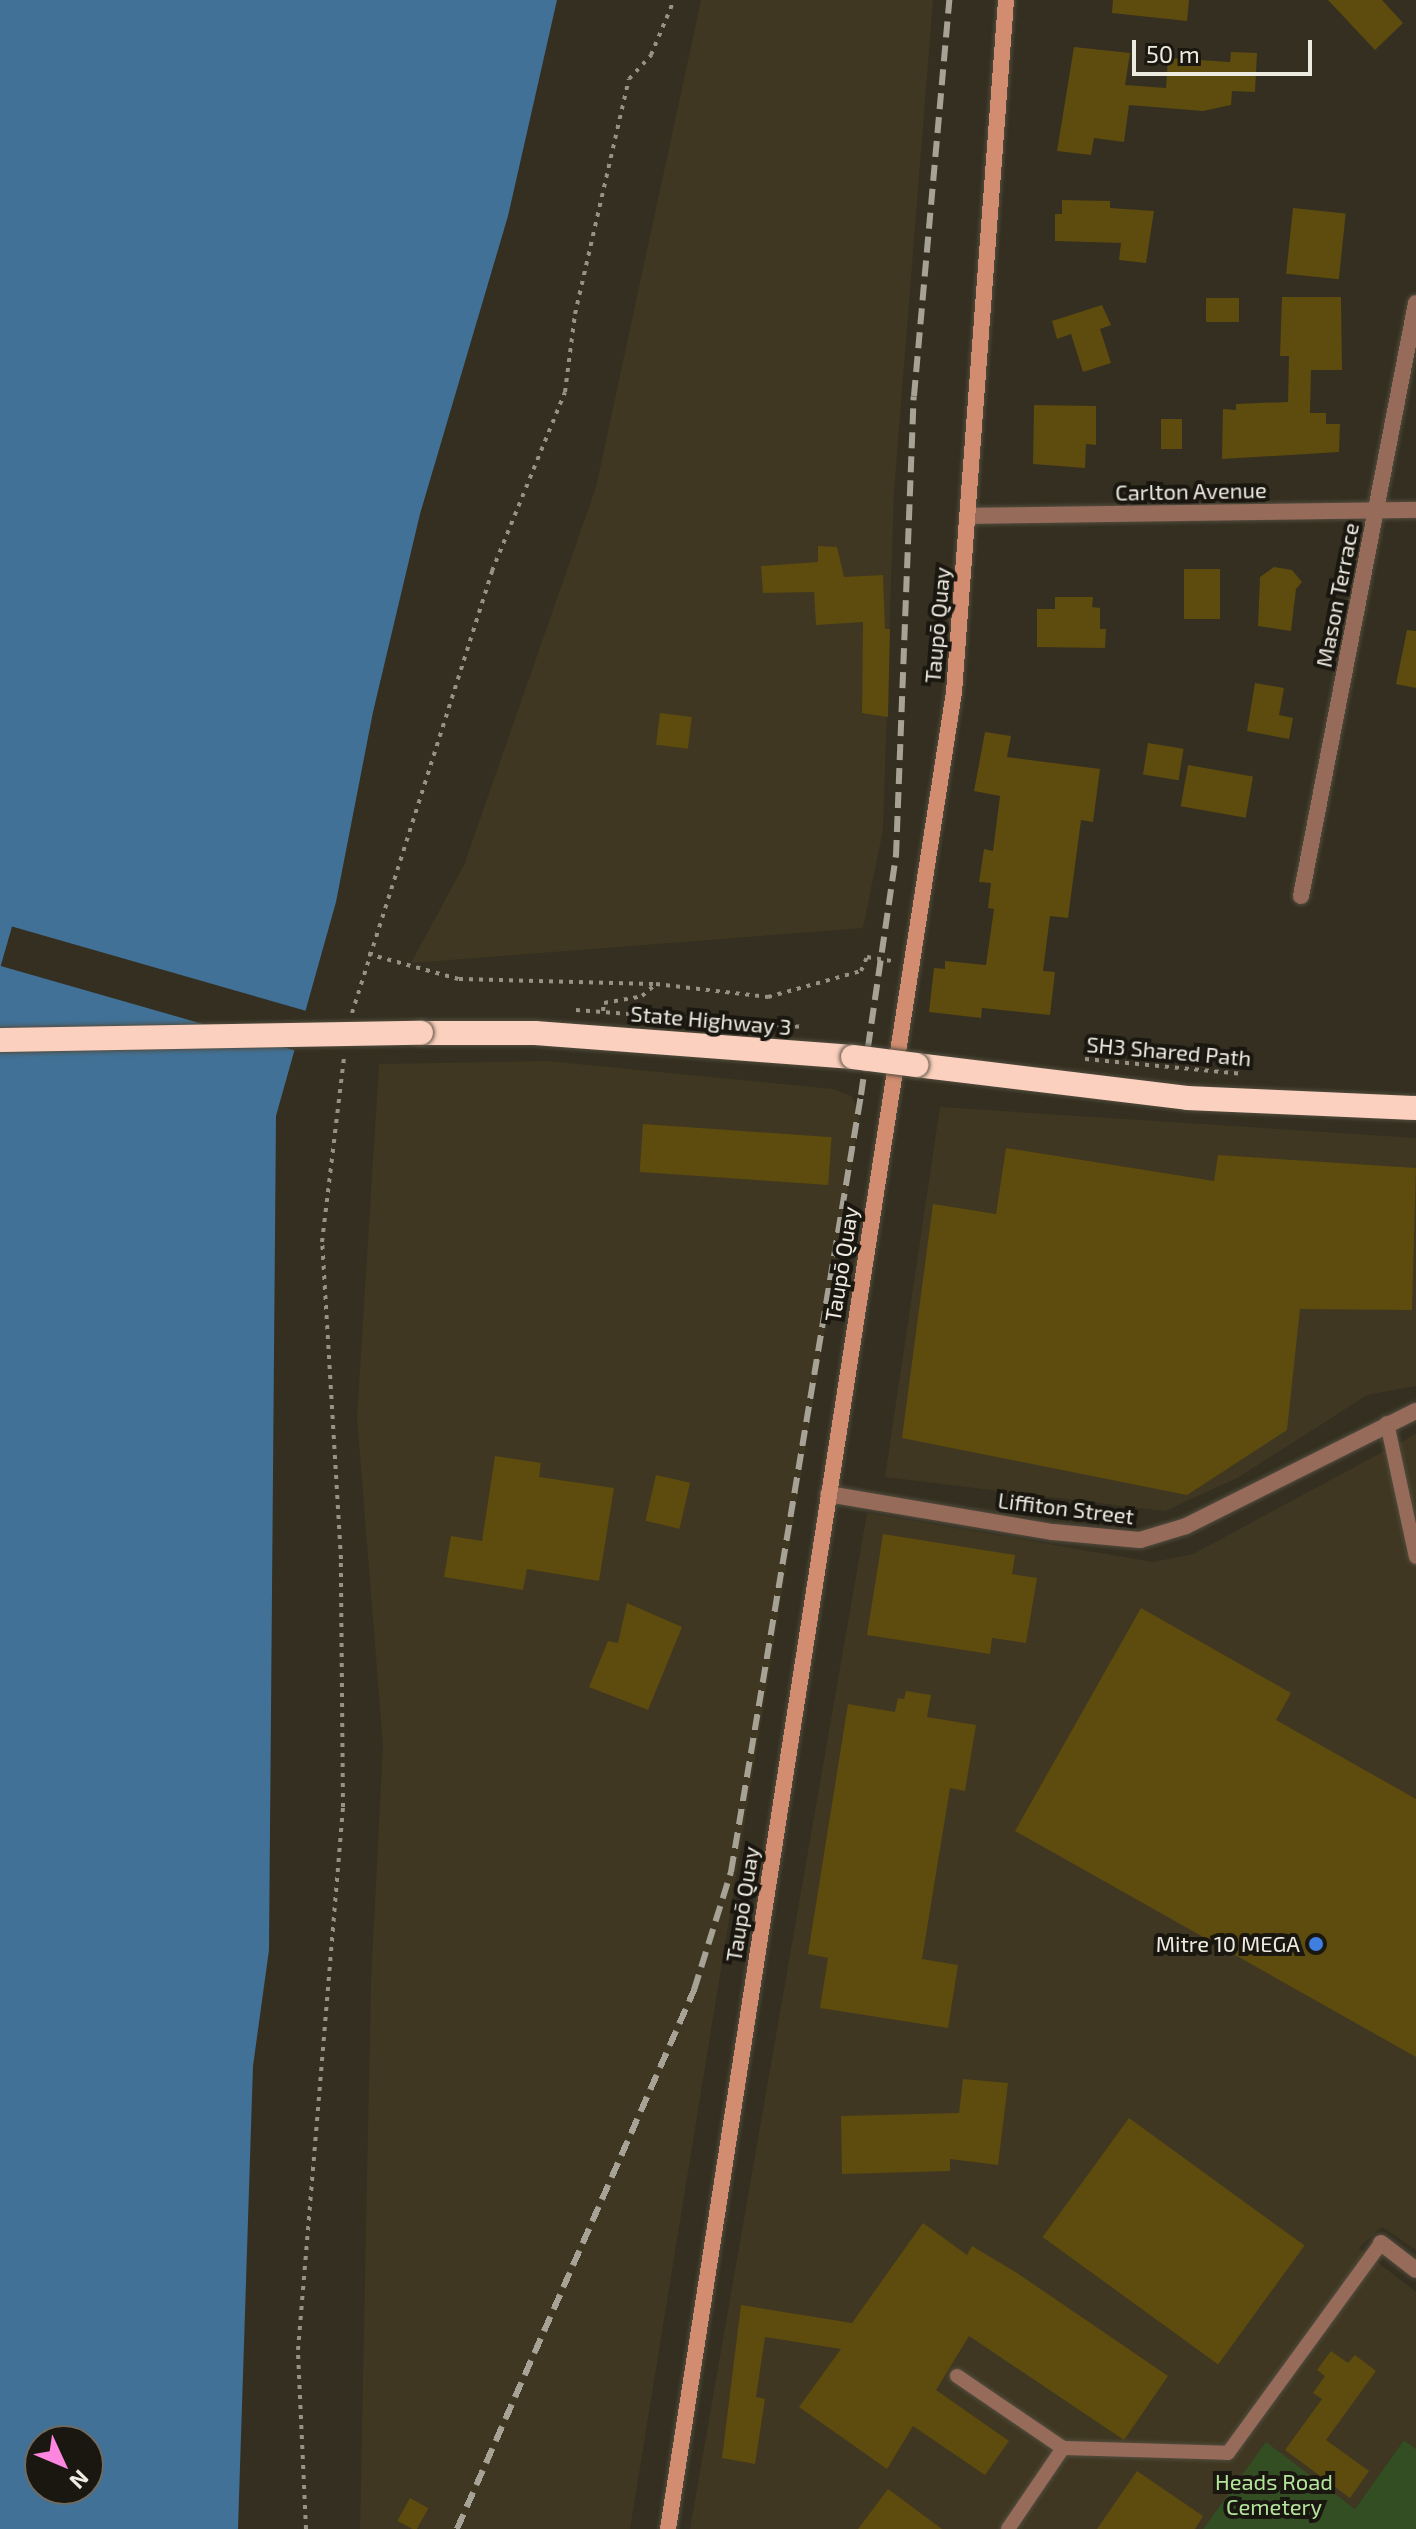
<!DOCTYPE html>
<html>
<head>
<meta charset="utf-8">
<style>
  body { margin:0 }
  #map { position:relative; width:1416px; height:2529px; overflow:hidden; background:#342f20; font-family:"Exo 2",sans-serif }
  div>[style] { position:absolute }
  .built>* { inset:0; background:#3f3721 }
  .green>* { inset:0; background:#334e23 }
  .water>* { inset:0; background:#417196 }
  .pier>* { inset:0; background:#342f20; transform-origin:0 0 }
  .building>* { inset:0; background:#5e4b0e; transform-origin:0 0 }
  .path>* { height:4px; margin-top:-2px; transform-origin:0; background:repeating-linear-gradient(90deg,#969286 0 4px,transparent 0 10px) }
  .roads { filter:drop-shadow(0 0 2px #524d3f) drop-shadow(0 0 2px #524d3f) }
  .lane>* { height:14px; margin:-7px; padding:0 7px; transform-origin:7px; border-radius:7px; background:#976b5a }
  .street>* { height:16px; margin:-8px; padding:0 8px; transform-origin:8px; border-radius:8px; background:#976b5a }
  .secondary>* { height:16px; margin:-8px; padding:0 8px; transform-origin:8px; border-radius:8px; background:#d28c70 }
  .highway>* { height:24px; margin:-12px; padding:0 12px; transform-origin:12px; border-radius:12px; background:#fcd0be }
  .rail>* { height:6px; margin-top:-3px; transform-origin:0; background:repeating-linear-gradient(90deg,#a6a296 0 16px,transparent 0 24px) }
  .bridges { filter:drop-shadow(0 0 2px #524d3f) drop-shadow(0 0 2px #524d3f) }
  .highway-bridge>* { height:24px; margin:-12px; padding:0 12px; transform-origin:12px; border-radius:12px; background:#fcd0be }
  .dots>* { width:22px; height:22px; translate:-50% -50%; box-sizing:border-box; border:4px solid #1a1710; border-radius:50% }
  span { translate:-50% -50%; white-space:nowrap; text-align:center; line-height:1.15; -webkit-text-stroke:8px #1a1710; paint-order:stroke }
  .street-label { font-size:22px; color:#edeae0 }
  .poi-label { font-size:22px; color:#edeae0 }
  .right { translate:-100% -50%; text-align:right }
  .park-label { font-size:22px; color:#b4e49b }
  .north { position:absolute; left:24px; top:2425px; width:80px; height:80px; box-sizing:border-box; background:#1a1710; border:2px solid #6e6b63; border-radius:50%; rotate:134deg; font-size:22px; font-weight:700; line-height:32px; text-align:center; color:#edeae0 }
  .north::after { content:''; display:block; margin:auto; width:28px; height:36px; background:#fd86e1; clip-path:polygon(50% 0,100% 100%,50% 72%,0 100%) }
  .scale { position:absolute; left:1132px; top:40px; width:180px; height:36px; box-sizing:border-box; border:4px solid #edeae0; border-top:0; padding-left:10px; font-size:24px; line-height:28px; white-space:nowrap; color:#edeae0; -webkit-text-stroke:6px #1a1710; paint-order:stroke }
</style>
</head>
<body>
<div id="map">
  <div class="built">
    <i style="clip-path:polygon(701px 0,933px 0,894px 492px,883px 830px,863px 928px,411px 963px,464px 865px,596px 487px)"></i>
    <i style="clip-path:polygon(547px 1061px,833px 1089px,851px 1096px,860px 1113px,630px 2529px,360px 2529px,371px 1982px,383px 1746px,357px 1417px,379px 1064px)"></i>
    <i style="clip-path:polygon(940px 1107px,1416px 1138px,1416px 1386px,1367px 1395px,1239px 1477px,1165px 1511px,885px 1477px)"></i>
    <i style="clip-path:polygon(1416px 1434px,1416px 2250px,1382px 2227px,1359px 2248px,1416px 2292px,1416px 2449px,1404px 2440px,1355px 2509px,1266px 2443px,1203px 2529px,690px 2529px,867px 1513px,1153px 1562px,1193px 1554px)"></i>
  </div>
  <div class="green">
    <i style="clip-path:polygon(1404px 2440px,1416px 2449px,1416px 2529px,1203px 2529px,1266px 2442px,1355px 2509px)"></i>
  </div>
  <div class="water">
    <i style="clip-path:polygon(evenodd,0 0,557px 0,508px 216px,420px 514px,373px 712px,336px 902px,276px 1116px,269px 1950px,253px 2066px,238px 2529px,0 2529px,0 0,40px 2441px,88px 2441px,88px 2489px,40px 2489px,40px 2441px)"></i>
  </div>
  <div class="pier">
    <i style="left:310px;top:1012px;width:41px;height:310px;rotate:106deg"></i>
  </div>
  <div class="building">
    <i style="clip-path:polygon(1113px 0,1189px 0,1187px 21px,1112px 13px)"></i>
    <i style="clip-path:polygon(1328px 0,1382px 0,1403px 23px,1375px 50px)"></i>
    <i style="clip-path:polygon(1074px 47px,1130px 53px,1125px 85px,1166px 88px,1168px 58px,1230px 62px,1231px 52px,1257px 53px,1255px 92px,1232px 91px,1231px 105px,1203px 111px,1129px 105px,1124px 142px,1094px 138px,1091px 155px,1057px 151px)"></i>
    <i style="clip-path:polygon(1062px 200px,1110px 201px,1110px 208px,1154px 211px,1146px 263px,1119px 260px,1121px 243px,1055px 241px,1055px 214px,1062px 214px)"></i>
    <i style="left:1293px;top:208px;width:53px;height:66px;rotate:6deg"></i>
    <i style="clip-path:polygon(1282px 297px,1341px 297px,1342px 370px,1311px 370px,1310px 413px,1326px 413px,1326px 424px,1340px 424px,1339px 452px,1222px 459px,1223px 409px,1236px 410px,1236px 404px,1288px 402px,1289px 356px,1280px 356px)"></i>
    <i style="left:1206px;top:298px;width:33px;height:24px"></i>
    <i style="clip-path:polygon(1102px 305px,1111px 325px,1100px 329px,1111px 363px,1083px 372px,1071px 334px,1057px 339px,1052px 321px)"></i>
    <i style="clip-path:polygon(1034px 405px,1096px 406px,1096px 445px,1086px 444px,1085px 468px,1033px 464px)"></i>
    <i style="left:1161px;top:419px;width:21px;height:30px"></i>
    <i style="clip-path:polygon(818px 546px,837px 547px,844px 577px,883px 575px,885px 629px,890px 629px,888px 717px,862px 713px,863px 622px,816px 625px,814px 592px,763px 593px,761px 566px,818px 562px)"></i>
    <i style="clip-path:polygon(1274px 567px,1292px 570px,1302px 582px,1296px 589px,1291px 631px,1258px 626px,1260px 577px)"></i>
    <i style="left:1184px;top:569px;width:36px;height:50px"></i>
    <i style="clip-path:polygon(1055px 597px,1093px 597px,1092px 607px,1100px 608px,1100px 629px,1106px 629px,1105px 648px,1037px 647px,1037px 609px,1055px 609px)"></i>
    <i style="clip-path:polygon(1407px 630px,1416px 631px,1416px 688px,1396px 684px)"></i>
    <i style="clip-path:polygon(1255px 683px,1284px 688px,1279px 715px,1293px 718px,1289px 739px,1247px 731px)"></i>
    <i style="left:660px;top:713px;width:32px;height:32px;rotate:7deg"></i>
    <i style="clip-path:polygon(985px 732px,1011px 736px,1007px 757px,1100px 769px,1093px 822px,1081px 820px,1068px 918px,1050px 916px,1043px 971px,1055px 972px,1050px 1015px,982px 1008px,981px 1018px,929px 1012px,934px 968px,945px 969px,945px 961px,986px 965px,994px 909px,988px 908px,991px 883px,979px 882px,984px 849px,993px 851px,1000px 796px,974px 791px)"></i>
    <i style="left:1148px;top:743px;width:36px;height:32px;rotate:9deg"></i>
    <i style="left:1188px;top:765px;width:66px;height:42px;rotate:10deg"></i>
    <i style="left:643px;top:1124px;width:189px;height:48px;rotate:4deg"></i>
    <i style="clip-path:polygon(1006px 1148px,1214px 1181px,1218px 1155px,1416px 1168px,1412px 1310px,1300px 1309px,1287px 1430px,1187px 1495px,902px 1438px,933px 1204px,996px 1214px)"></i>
    <i style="clip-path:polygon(495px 1456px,541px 1463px,539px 1477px,614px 1488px,599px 1581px,527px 1569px,523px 1590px,444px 1577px,451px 1536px,482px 1541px)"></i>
    <i style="left:656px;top:1475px;width:35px;height:47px;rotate:13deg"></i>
    <i style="clip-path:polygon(883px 1534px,1015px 1555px,1012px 1574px,1037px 1578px,1026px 1643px,992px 1638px,990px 1654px,867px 1635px)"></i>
    <i style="clip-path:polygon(627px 1603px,682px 1627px,648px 1710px,589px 1687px,608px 1641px,618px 1643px)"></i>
    <i style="clip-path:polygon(1141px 1608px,1291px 1693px,1276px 1720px,1416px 1799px,1416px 2057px,1015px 1831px)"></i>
    <i style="clip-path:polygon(906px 1691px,931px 1695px,927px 1717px,976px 1725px,965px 1791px,950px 1788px,922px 1959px,958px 1965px,948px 2028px,820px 2008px,828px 1958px,808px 1954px,848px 1704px,895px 1712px,898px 1698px,904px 1699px)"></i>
    <i style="clip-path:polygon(963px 2079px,1008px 2083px,998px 2165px,950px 2159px,950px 2171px,842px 2174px,841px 2116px,959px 2113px)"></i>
    <i style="left:1129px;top:2118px;width:217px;height:147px;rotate:36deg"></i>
    <i style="clip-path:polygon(923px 2223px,967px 2255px,972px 2246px,1017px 2273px,1168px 2376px,1124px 2440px,969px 2336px,936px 2390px,1009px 2441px,985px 2475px,913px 2426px,887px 2469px,799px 2407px,841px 2349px,765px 2337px,756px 2397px,765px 2399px,755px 2464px,722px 2458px,741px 2305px,852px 2323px)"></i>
    <i style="clip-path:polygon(1331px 2351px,1348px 2363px,1355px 2355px,1376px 2371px,1326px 2440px,1369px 2471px,1350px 2498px,1285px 2450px,1322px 2399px,1313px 2393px,1325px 2376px,1317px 2370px)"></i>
    <i style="clip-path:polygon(1137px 2471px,1203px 2516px,1195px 2529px,1097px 2529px)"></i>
    <i style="clip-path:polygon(888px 2489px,942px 2529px,858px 2529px)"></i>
    <i style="left:410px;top:2498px;width:21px;height:26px;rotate:29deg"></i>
  </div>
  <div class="path">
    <i style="left:368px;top:954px;width:94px;rotate:15.4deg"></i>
    <i style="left:459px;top:979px;width:194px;rotate:1.5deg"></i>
    <i style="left:576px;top:1010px;width:228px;rotate:4.3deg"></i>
    <i style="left:603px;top:1011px;width:8px;rotate:-83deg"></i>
    <i style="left:604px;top:1003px;width:39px;rotate:-10deg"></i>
    <i style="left:642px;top:996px;width:18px;rotate:-41deg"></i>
    <i style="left:656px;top:984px;width:113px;rotate:6.6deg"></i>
    <i style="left:768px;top:997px;width:97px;rotate:-15.6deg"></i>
    <i style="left:861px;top:971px;width:15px;rotate:-67deg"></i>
    <i style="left:867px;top:957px;width:25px;rotate:9deg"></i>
    <i style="left:352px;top:1013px;width:464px;rotate:-72.4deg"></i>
    <i style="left:492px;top:571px;width:193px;rotate:-67.8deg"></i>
    <i style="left:565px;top:392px;width:79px;rotate:-82.7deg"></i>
    <i style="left:575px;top:314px;width:241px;rotate:-77.1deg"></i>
    <i style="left:629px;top:79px;width:33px;rotate:-47deg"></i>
    <i style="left:651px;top:55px;width:60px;rotate:-67.3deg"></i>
    <i style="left:1085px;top:1059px;width:159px;rotate:5.4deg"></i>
    <i style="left:306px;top:2529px;width:179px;rotate:-92.6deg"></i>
    <i style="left:298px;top:2350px;width:545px;rotate:-85.26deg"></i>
    <i style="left:343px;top:1807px;width:248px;rotate:-90.5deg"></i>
    <i style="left:341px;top:1559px;width:318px;rotate:-93.4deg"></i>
    <i style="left:322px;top:1242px;width:186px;rotate:-83.2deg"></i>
  </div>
  <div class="roads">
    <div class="lane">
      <i style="left:1387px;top:1423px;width:137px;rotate:77.8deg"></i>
      <i style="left:957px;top:2376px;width:128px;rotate:34.2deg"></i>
      <i style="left:1063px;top:2448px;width:165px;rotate:1.7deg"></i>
      <i style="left:1228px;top:2453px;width:260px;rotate:-53.9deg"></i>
      <i style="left:1008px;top:2529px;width:98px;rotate:-55.8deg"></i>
    </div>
    <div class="street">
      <i style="left:968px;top:516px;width:448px;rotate:-0.8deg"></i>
      <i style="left:1301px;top:896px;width:604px;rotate:-79.02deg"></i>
      <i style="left:828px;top:1494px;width:228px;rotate:9.6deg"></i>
      <i style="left:1053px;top:1532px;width:87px;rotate:5.3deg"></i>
      <i style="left:1140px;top:1540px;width:48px;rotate:-16.9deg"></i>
      <i style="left:1186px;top:1526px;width:257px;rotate:-26.6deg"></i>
      <i style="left:1381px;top:2243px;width:44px;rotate:37.6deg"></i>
    </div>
    <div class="secondary">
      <i style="left:668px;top:2529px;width:1859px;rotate:-81.15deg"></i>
      <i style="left:954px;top:692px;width:694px;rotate:-85.7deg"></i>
    </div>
    <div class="highway">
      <i style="left:421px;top:1033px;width:114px"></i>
      <i style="left:535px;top:1033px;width:319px;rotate:4.3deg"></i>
      <i style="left:916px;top:1065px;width:273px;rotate:6.9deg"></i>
      <i style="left:1187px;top:1098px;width:229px;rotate:2.5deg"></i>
    </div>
  </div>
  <div class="rail">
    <i style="left:457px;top:2529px;width:589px;rotate:-66.26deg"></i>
    <i style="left:694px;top:1990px;width:124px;rotate:-72.6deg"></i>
    <i style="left:731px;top:1872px;width:788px;rotate:-80.5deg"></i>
    <i style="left:861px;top:1095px;width:242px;rotate:-81.7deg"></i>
    <i style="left:896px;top:856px;width:460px;rotate:-87.8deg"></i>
    <i style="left:914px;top:396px;width:398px;rotate:-84.9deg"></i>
  </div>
  <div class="bridges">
    <div class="highway-bridge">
      <i style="left:0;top:1040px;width:421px;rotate:-1deg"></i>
      <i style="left:853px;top:1057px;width:64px;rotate:7.2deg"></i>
    </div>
  </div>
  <div class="dots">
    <i style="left:1316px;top:1944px;background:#3f7fe0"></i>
  </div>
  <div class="street-label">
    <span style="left:1191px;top:491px;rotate:-1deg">Carlton Avenue</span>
    <span style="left:1337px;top:595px;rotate:-79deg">Mason Terrace</span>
    <span style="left:937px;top:625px;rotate:-85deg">Taupō Quay</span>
    <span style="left:711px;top:1020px;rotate:5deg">State Highway 3</span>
    <span style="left:1169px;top:1051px;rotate:5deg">SH3 Shared Path</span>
    <span style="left:841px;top:1264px;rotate:-81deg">Taupō Quay</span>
    <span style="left:1066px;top:1508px;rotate:7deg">Liffiton Street</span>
    <span style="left:742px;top:1904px;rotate:-81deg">Taupō Quay</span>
  </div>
  <div class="poi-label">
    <span class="right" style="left:1300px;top:1944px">Mitre 10 MEGA</span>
  </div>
  <div class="park-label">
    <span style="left:1274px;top:2494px">Heads Road<br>Cemetery</span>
  </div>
  <div class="north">N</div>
  <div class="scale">50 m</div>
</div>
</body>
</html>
